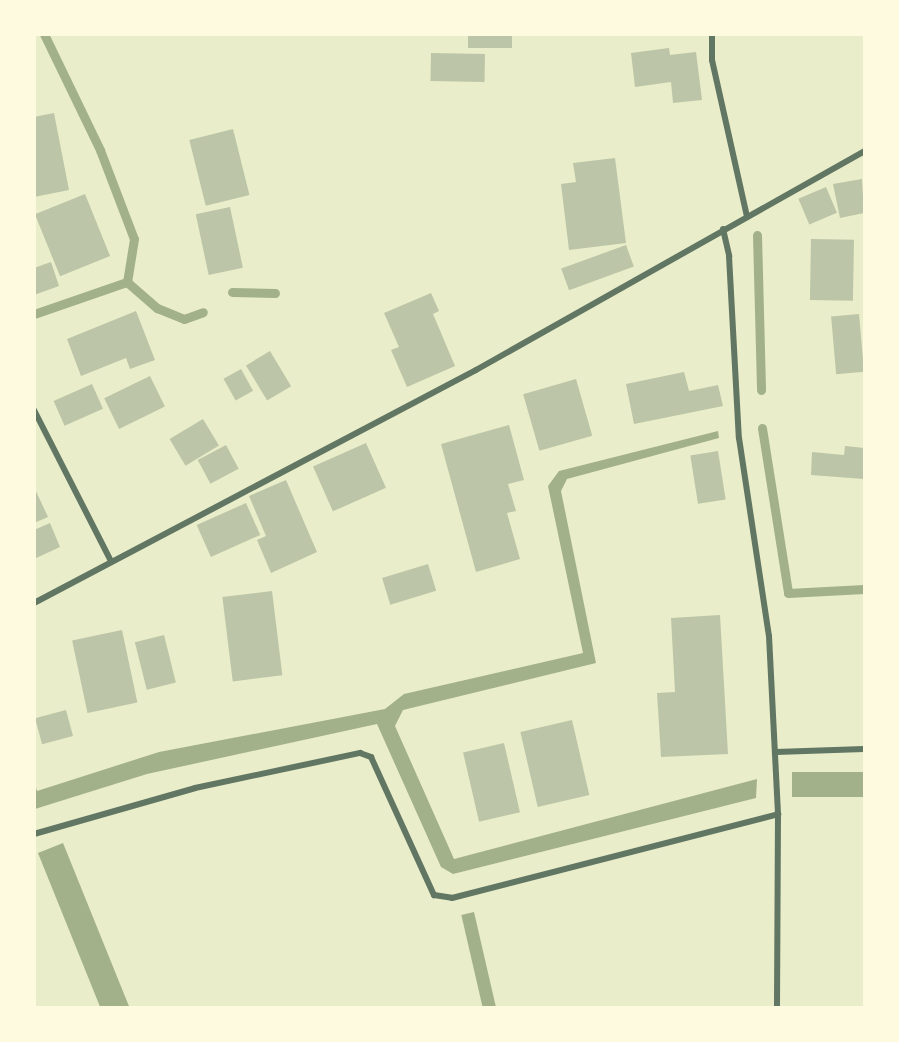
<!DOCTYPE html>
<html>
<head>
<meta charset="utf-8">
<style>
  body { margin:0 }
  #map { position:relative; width:899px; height:1042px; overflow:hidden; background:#e9edc9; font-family:Montserrat,sans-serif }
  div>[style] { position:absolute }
  .water>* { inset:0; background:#a3b18a; transform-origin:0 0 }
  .stream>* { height:9px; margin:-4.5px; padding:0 4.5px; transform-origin:4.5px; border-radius:4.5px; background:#a3b18a }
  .building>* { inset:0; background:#bcc5a7; transform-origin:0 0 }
  .minor>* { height:6px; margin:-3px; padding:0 3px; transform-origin:3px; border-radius:3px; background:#617663 }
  span { translate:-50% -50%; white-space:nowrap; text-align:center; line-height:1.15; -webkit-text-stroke:5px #fefae0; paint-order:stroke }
  .frame { position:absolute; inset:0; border:36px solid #fefae0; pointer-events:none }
</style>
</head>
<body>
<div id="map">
  <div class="water">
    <i style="clip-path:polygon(718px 431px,719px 438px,567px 479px,561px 491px,596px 663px,403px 710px,395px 726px,454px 859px,757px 779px,756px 798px,453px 874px,441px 867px,377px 724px,147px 774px,35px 809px,35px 784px,37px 791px,159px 752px,385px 709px,404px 694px,583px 653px,548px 486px,559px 471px)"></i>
    <i style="left:792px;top:772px;width:72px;height:25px"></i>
    <i style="left:63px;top:843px;width:177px;height:27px;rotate:68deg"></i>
    <i style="left:474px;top:912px;width:98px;height:13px;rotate:77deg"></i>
  </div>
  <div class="stream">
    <i style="left:44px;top:34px;width:129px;rotate:64.2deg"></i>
    <i style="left:100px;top:150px;width:95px;rotate:69.1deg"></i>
    <i style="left:134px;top:239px;width:44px;rotate:99.2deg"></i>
    <i style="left:757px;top:235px;width:155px;rotate:88.5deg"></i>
    <i style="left:232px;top:292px;width:43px;rotate:1.3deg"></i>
    <i style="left:34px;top:314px;width:98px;rotate:-19deg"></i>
    <i style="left:127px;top:282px;width:40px;rotate:41deg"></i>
    <i style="left:157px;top:308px;width:29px;rotate:22deg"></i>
    <i style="left:184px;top:319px;width:20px;rotate:-20deg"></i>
    <i style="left:762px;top:428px;width:167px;rotate:81deg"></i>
    <i style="left:788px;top:593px;width:76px;rotate:-3deg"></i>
  </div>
  <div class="building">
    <i style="left:468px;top:34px;width:44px;height:14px"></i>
    <i style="clip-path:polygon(669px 48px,670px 55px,696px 52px,702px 100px,673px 103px,671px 82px,635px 87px,631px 53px)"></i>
    <i style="left:431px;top:53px;width:54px;height:28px;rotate:1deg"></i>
    <i style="clip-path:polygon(54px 113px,69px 190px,34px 197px,34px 117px)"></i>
    <i style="left:233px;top:129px;width:68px;height:45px;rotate:76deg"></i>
    <i style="clip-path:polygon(615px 158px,626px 243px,569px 250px,561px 184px,576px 182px,573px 163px)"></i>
    <i style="clip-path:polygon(862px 179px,864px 213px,840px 218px,833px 184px)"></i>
    <i style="left:826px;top:187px;width:28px;height:30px;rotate:67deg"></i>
    <i style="left:85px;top:194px;width:67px;height:54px;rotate:68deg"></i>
    <i style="left:230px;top:207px;width:62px;height:35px;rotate:78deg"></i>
    <i style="left:811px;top:239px;width:43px;height:61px;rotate:1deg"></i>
    <i style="left:626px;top:245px;width:23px;height:69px;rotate:70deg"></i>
    <i style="clip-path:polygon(51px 262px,59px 286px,34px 295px,34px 268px)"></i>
    <i style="clip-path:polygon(431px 293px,439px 311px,433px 314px,455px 366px,407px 387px,391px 350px,399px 347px,384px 313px)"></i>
    <i style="clip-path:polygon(136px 311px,155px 360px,130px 369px,126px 358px,81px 376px,67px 339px)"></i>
    <i style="left:859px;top:314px;width:58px;height:28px;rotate:85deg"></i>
    <i style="left:270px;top:351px;width:41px;height:28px;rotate:59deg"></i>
    <i style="left:241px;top:369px;width:25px;height:20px;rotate:61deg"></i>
    <i style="clip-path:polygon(684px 372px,689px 391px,718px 385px,723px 406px,634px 424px,626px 384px)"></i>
    <i style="left:150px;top:376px;width:34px;height:51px;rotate:64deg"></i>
    <i style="left:576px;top:379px;width:59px;height:55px;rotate:74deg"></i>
    <i style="left:92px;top:384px;width:27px;height:42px;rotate:66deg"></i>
    <i style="left:203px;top:419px;width:31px;height:39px;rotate:59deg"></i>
    <i style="clip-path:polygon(509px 425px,524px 480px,508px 484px,516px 511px,507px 513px,520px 559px,476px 572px,441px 444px)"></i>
    <i style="left:366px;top:443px;width:49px;height:58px;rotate:66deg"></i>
    <i style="left:226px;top:445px;width:27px;height:32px;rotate:62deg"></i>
    <i style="clip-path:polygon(845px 446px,864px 448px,864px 479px,811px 475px,812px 452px,844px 455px)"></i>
    <i style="left:718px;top:451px;width:49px;height:28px;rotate:81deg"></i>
    <i style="clip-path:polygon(286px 480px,317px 552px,271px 573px,257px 540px,266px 536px,249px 496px)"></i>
    <i style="clip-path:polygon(34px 487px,48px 517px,34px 523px)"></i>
    <i style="left:246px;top:503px;width:35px;height:54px;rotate:66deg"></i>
    <i style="clip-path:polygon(50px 523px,60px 547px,34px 559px,34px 530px)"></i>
    <i style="left:428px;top:564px;width:28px;height:48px;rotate:73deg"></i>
    <i style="left:272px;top:591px;width:85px;height:50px;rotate:83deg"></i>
    <i style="clip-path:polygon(720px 615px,728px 754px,661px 757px,657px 693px,675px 692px,671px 618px)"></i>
    <i style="left:122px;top:630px;width:74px;height:51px;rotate:78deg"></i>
    <i style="left:164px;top:635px;width:49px;height:30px;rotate:76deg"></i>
    <i style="left:66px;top:710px;width:27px;height:32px;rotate:75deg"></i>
    <i style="left:572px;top:720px;width:77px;height:53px;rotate:77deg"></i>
    <i style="left:504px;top:743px;width:71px;height:42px;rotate:77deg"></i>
  </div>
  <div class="minor">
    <i style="left:712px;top:34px;width:26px;rotate:90deg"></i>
    <i style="left:712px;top:60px;width:160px;rotate:77.4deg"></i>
    <i style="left:723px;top:229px;width:28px;rotate:77deg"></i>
    <i style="left:729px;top:256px;width:182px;rotate:86.9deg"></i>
    <i style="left:739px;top:438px;width:200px;rotate:81.4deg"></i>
    <i style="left:769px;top:636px;width:178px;rotate:87.1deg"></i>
    <i style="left:778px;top:814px;width:194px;rotate:90.3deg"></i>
    <i style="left:34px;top:410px;width:169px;rotate:63deg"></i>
    <i style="left:34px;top:603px;width:500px;rotate:-27.8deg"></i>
    <i style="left:476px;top:370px;width:446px;rotate:-29.4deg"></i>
    <i style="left:776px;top:752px;width:88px;rotate:-2deg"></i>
    <i style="left:34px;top:834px;width:167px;rotate:-15.9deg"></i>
    <i style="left:195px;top:788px;width:169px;rotate:-12deg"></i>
    <i style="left:360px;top:753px;width:12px;rotate:20deg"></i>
    <i style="left:371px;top:757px;width:152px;rotate:65.5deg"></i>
    <i style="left:434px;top:895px;width:18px;rotate:9deg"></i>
    <i style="left:452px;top:898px;width:337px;rotate:-14.4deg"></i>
  </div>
  <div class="frame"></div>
</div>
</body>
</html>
